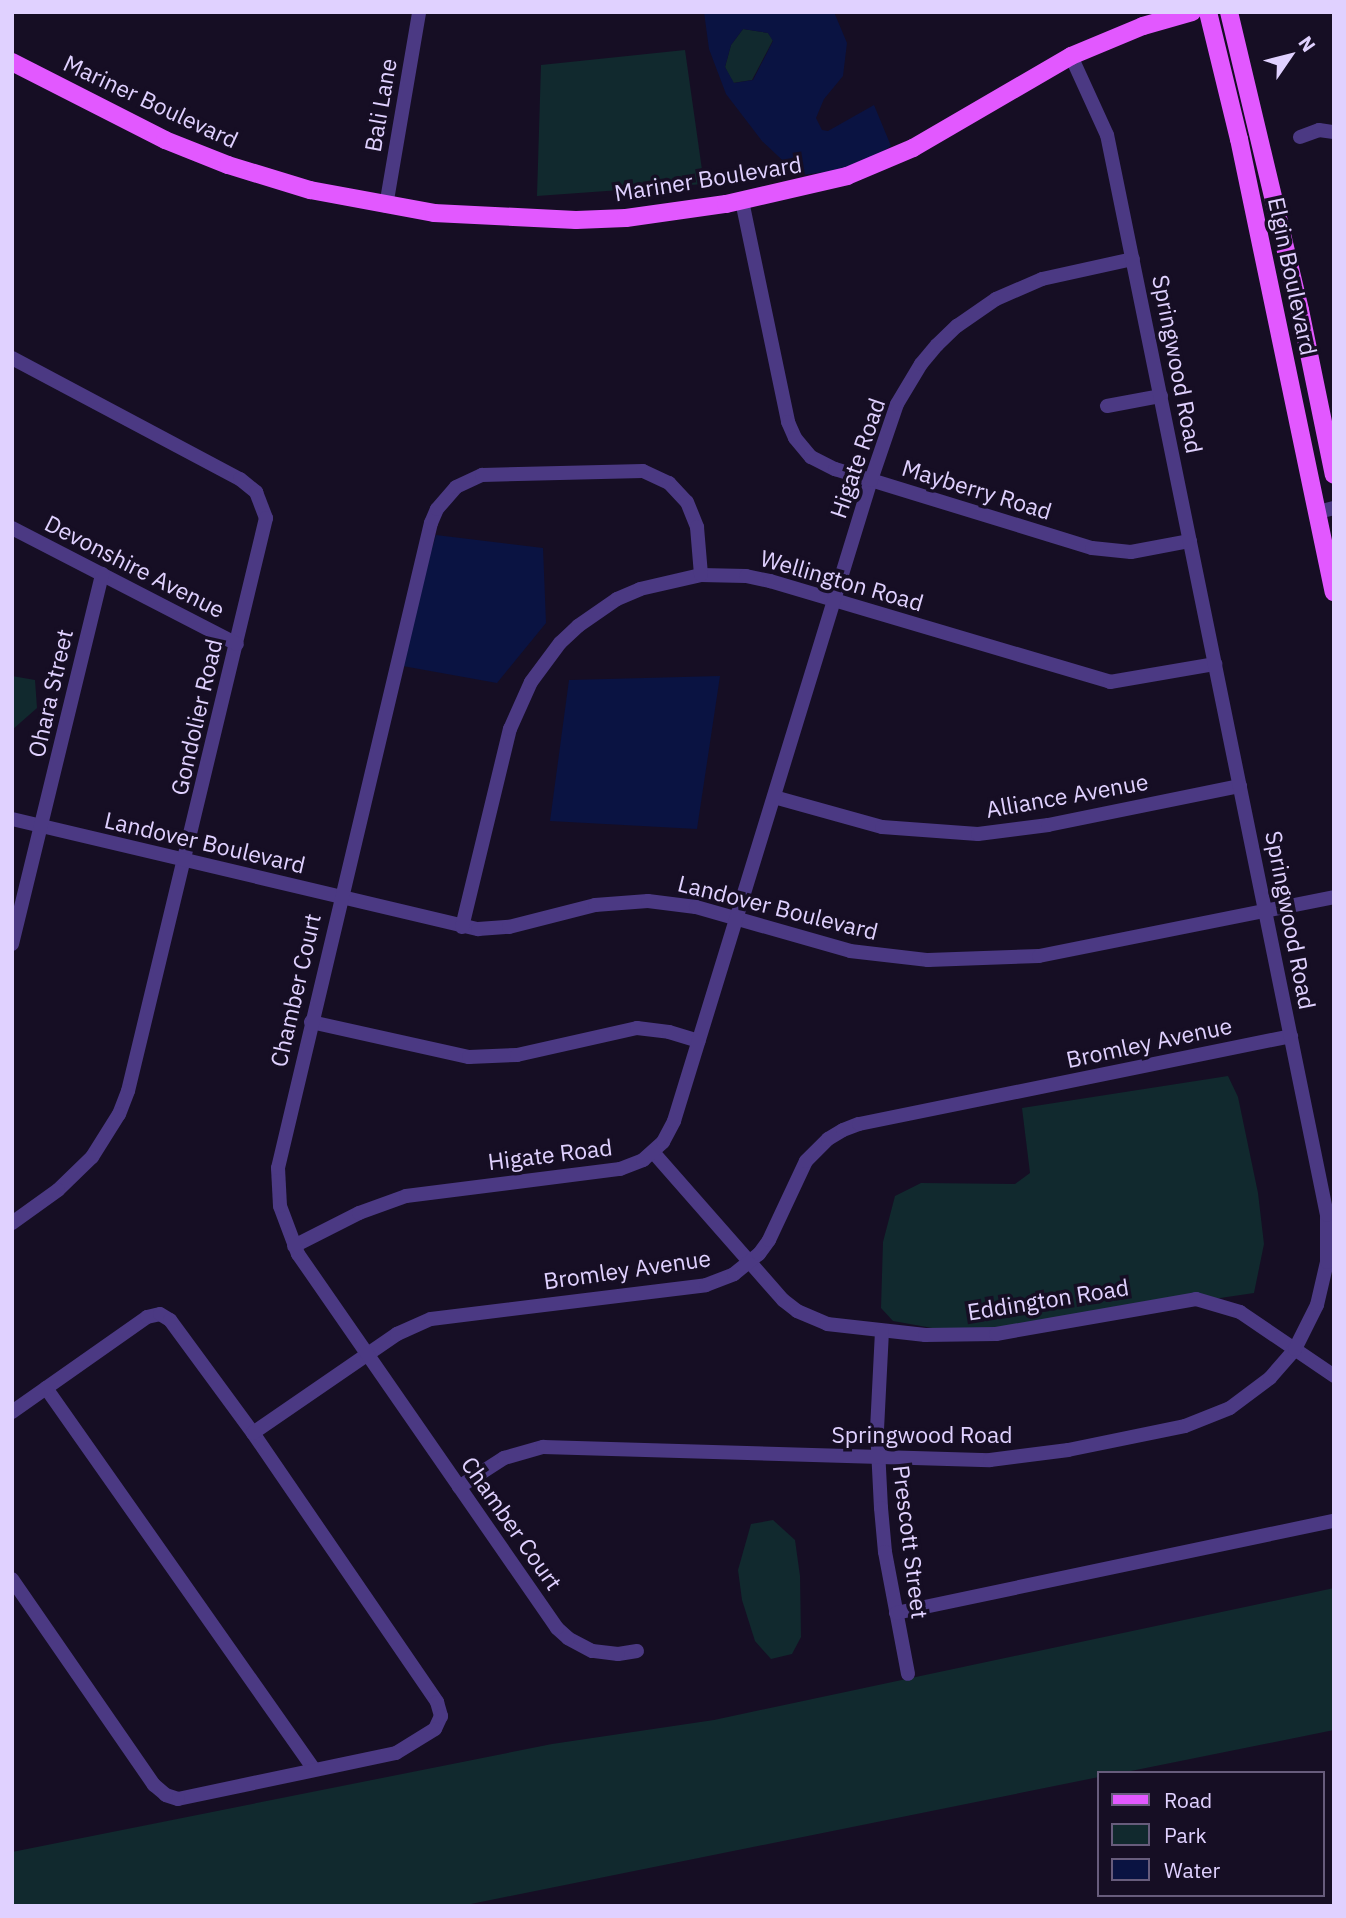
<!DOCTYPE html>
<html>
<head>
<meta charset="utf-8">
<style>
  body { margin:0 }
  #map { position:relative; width:1346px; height:1918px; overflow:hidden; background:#160e24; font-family:"IBM Plex Sans",sans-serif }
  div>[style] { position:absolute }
  .green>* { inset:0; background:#11292e }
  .water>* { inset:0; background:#0a1342 }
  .minor>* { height:14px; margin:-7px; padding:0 7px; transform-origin:7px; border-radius:7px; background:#4b3983 }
  .major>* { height:18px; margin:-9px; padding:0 9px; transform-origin:9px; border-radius:9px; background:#e258ff }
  span { translate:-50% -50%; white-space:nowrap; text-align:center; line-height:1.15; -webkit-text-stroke:7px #160e24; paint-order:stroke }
  .street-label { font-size:23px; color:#e0d1ff }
  .frame { position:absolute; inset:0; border:14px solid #e0d1ff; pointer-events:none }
  .legend { position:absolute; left:1097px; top:1771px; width:228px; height:126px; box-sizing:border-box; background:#160e24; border:2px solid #675c7c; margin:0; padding:9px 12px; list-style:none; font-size:21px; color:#e0d1ff }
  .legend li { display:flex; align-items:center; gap:14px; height:35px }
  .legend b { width:35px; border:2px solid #675c7c }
  .north { position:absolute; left:1255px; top:21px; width:70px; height:70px; -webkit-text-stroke:5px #160e24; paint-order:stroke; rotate:55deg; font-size:19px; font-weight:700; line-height:28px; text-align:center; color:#e0d1ff }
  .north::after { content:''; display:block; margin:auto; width:24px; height:32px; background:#e0d1ff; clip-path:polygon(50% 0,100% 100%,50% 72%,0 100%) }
</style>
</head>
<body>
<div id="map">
  <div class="green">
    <i style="clip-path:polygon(743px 29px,768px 33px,773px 40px,752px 80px,733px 83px,725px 67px,731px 45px)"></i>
    <i style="clip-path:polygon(685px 50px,704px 184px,537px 196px,541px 65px)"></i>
    <i style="clip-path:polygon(12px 676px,35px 680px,37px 708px,12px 730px)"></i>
    <i style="clip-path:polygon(1228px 1076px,1238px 1097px,1258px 1193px,1264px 1244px,1254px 1293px,1031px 1326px,949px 1331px,893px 1321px,881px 1308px,883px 1242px,895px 1196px,921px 1183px,1015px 1184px,1030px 1173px,1022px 1108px)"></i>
    <i style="clip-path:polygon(773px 1520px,795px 1540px,800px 1576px,801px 1637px,792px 1654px,771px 1659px,755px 1641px,742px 1600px,738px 1570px,751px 1524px)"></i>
    <i style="clip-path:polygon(1334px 1588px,1334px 1730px,1121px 1773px,1099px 1773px,1099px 1777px,461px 1906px,12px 1906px,12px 1852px,552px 1744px,714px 1720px)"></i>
  </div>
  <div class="water">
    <i style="clip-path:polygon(evenodd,704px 12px,834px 12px,847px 43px,843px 76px,824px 99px,816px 118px,822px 130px,828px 131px,874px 105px,891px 146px,868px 162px,850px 169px,802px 175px,794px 171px,762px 141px,726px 94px,709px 49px,704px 12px,743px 29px,768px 33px,773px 41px,753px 80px,734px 83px,725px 67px,731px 45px,743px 29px)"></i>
    <i style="clip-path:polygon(436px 535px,543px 548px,546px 623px,497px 683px,397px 665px)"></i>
    <i style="clip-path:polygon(720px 676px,697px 829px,550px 821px,569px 680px)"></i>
  </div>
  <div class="minor">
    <i style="left:1300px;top:137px;width:20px;rotate:-20deg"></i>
    <i style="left:1319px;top:130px;width:15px;rotate:8deg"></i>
    <i style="left:742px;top:201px;width:226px;rotate:78.2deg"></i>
    <i style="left:788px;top:422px;width:17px;rotate:66deg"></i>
    <i style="left:795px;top:438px;width:25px;rotate:50deg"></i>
    <i style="left:811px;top:457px;width:27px;rotate:27deg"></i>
    <i style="left:835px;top:469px;width:269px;rotate:17.1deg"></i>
    <i style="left:1092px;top:548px;width:39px;rotate:6deg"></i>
    <i style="left:1131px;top:552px;width:60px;rotate:-10.6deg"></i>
    <i style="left:386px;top:206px;width:197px;rotate:-80.3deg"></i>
    <i style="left:12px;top:358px;width:258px;rotate:28deg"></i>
    <i style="left:240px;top:479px;width:21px;rotate:39deg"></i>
    <i style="left:256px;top:492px;width:28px;rotate:69deg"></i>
    <i style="left:266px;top:518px;width:589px;rotate:103.54deg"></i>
    <i style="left:128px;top:1091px;width:25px;rotate:111deg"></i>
    <i style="left:119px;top:1114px;width:51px;rotate:122.1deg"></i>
    <i style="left:92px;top:1157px;width:47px;rotate:135.9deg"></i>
    <i style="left:58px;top:1190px;width:57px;rotate:144.3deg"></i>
    <i style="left:1107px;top:406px;width:55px;rotate:-10.5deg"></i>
    <i style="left:1318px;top:512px;width:16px;rotate:-14deg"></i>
    <i style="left:12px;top:528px;width:253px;rotate:27.3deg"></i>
    <i style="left:774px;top:797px;width:112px;rotate:15.5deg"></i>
    <i style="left:882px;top:827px;width:96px;rotate:4.2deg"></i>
    <i style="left:978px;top:834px;width:71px;rotate:-7.3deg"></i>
    <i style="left:1048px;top:825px;width:196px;rotate:-11.5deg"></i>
    <i style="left:12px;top:819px;width:479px;rotate:13.3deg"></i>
    <i style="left:478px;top:929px;width:31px;rotate:-4deg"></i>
    <i style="left:509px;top:927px;width:89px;rotate:-14.3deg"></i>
    <i style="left:595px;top:905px;width:53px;rotate:-4.3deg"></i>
    <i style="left:648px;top:901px;width:48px;rotate:7.1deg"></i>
    <i style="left:696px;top:907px;width:160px;rotate:15.9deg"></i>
    <i style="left:850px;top:951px;width:79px;rotate:6.6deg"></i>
    <i style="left:928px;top:960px;width:111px;rotate:-2.1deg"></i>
    <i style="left:1039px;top:956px;width:301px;rotate:-11.3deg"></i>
    <i style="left:462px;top:927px;width:204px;rotate:-76.4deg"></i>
    <i style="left:510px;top:729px;width:51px;rotate:-65.9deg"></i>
    <i style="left:531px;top:682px;width:49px;rotate:-53.4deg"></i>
    <i style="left:560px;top:643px;width:25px;rotate:-43deg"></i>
    <i style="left:578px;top:626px;width:47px;rotate:-34.7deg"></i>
    <i style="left:617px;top:599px;width:25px;rotate:-23deg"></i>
    <i style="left:640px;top:589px;width:63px;rotate:-12.9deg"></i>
    <i style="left:701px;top:575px;width:45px;rotate:1.3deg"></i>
    <i style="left:746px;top:576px;width:25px;rotate:12deg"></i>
    <i style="left:770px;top:581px;width:355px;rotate:16.5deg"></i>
    <i style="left:1110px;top:682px;width:107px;rotate:-9.7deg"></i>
    <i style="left:12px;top:944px;width:381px;rotate:-76.3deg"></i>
    <i style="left:311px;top:1022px;width:162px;rotate:12.5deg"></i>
    <i style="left:469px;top:1057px;width:48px;rotate:-2.4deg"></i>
    <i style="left:517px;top:1055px;width:123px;rotate:-12.7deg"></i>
    <i style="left:637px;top:1028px;width:32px;rotate:7deg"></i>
    <i style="left:669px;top:1032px;width:31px;rotate:17deg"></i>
    <i style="left:653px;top:1152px;width:197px;rotate:48.7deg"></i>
    <i style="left:783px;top:1300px;width:18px;rotate:38deg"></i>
    <i style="left:797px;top:1311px;width:33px;rotate:23deg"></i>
    <i style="left:827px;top:1324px;width:99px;rotate:6.4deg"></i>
    <i style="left:925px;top:1335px;width:71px;rotate:-0.8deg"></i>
    <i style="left:996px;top:1334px;width:203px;rotate:-9.9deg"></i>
    <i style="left:1196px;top:1299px;width:46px;rotate:16.5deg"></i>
    <i style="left:1240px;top:1312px;width:114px;rotate:34.2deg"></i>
    <i style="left:294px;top:1246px;width:73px;rotate:-26.9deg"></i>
    <i style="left:359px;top:1213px;width:50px;rotate:-19.9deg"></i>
    <i style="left:406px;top:1196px;width:216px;rotate:-7.2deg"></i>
    <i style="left:620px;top:1169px;width:25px;rotate:-21deg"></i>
    <i style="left:643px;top:1160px;width:27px;rotate:-42deg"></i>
    <i style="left:663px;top:1142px;width:24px;rotate:-62deg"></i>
    <i style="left:674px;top:1121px;width:671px;rotate:-72.92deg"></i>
    <i style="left:871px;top:480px;width:80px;rotate:-71.1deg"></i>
    <i style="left:897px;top:404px;width:47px;rotate:-59deg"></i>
    <i style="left:921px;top:364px;width:25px;rotate:-50deg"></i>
    <i style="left:937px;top:345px;width:28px;rotate:-44deg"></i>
    <i style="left:957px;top:326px;width:47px;rotate:-34.7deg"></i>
    <i style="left:996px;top:299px;width:50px;rotate:-23.5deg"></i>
    <i style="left:1042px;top:279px;width:93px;rotate:-12.4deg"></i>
    <i style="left:882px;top:1331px;width:98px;rotate:92.9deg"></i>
    <i style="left:877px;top:1429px;width:79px;rotate:87.1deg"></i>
    <i style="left:881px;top:1508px;width:44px;rotate:84.8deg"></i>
    <i style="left:885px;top:1552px;width:124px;rotate:79.3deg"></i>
    <i style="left:46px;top:1388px;width:466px;rotate:54.9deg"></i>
    <i style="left:12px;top:1412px;width:165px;rotate:-35.1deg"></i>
    <i style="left:147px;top:1317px;width:13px;rotate:-13deg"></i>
    <i style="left:160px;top:1314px;width:12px;rotate:31deg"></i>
    <i style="left:170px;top:1320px;width:140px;rotate:53.7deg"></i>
    <i style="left:253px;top:1433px;width:326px;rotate:55.6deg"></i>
    <i style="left:437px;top:1702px;width:15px;rotate:74deg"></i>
    <i style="left:441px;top:1716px;width:14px;rotate:115deg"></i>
    <i style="left:435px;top:1729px;width:46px;rotate:148.4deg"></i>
    <i style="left:396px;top:1753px;width:223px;rotate:168.1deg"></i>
    <i style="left:178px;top:1799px;width:13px;rotate:-162deg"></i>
    <i style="left:166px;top:1795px;width:16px;rotate:-140deg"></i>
    <i style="left:154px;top:1785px;width:250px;rotate:-124.6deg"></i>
    <i style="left:253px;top:1433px;width:175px;rotate:-34.5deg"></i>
    <i style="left:397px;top:1334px;width:37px;rotate:-24deg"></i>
    <i style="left:431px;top:1319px;width:277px;rotate:-7deg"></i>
    <i style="left:706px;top:1285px;width:30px;rotate:-21deg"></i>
    <i style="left:734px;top:1274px;width:32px;rotate:-39deg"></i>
    <i style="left:759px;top:1254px;width:17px;rotate:-54deg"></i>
    <i style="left:769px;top:1240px;width:87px;rotate:-64.9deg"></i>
    <i style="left:806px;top:1161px;width:31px;rotate:-45deg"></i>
    <i style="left:828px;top:1139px;width:17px;rotate:-31deg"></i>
    <i style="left:843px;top:1130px;width:17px;rotate:-21deg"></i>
    <i style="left:859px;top:1124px;width:441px;rotate:-11.5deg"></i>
    <i style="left:459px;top:1487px;width:54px;rotate:-32.8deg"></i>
    <i style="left:504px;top:1458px;width:41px;rotate:-15.8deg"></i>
    <i style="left:543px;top:1447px;width:447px;rotate:1.7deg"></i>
    <i style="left:990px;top:1460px;width:79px;rotate:-7.3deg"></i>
    <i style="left:1068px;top:1450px;width:119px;rotate:-11.6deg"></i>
    <i style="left:1185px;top:1426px;width:48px;rotate:-21.8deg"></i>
    <i style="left:1230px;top:1408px;width:50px;rotate:-36.9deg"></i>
    <i style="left:1270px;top:1378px;width:38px;rotate:-49deg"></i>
    <i style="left:1295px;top:1349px;width:49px;rotate:-63.4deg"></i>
    <i style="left:1317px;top:1305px;width:44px;rotate:-76.9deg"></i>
    <i style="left:1327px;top:1262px;width:47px;rotate:-90deg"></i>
    <i style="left:1327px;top:1215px;width:1102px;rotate:-101.51deg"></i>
    <i style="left:1107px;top:135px;width:87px;rotate:-114.5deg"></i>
    <i style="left:896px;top:1613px;width:448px;rotate:-11.9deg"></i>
    <i style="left:637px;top:1651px;width:19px;rotate:171deg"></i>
    <i style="left:618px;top:1654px;width:26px;rotate:-173deg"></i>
    <i style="left:592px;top:1651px;width:27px;rotate:-152deg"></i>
    <i style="left:568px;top:1638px;width:15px;rotate:-138deg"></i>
    <i style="left:557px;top:1628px;width:455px;rotate:-124.7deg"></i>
    <i style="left:298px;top:1254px;width:51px;rotate:-110.6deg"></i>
    <i style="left:280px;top:1206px;width:38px;rotate:-93deg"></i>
    <i style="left:278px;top:1168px;width:663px;rotate:-76.66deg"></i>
    <i style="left:431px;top:523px;width:15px;rotate:-67deg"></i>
    <i style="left:437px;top:509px;width:29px;rotate:-49deg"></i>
    <i style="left:456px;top:487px;width:29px;rotate:-25deg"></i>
    <i style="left:482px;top:475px;width:161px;rotate:-1.4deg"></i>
    <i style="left:643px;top:471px;width:29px;rotate:25deg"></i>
    <i style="left:669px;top:483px;width:26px;rotate:47deg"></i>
    <i style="left:687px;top:502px;width:27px;rotate:68deg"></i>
    <i style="left:697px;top:527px;width:48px;rotate:85.2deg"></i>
  </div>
  <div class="major">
    <i style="left:1208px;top:12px;width:131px;rotate:76.3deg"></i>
    <i style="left:1239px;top:139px;width:463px;rotate:78.2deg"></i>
    <i style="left:1229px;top:12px;width:306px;rotate:76.6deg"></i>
    <i style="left:1300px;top:310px;width:168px;rotate:78.4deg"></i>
    <i style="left:12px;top:62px;width:172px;rotate:27deg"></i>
    <i style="left:165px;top:140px;width:68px;rotate:21.6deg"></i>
    <i style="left:228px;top:165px;width:86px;rotate:17deg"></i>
    <i style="left:310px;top:190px;width:126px;rotate:10.5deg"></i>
    <i style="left:434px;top:213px;width:142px;rotate:2.8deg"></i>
    <i style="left:576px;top:220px;width:50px;rotate:-2.3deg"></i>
    <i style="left:626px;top:218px;width:101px;rotate:-8deg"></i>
    <i style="left:726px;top:204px;width:124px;rotate:-13deg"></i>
    <i style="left:847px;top:176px;width:72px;rotate:-23deg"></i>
    <i style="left:913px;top:148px;width:183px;rotate:-30.2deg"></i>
    <i style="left:1071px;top:56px;width:78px;rotate:-22.6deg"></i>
    <i style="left:1143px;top:26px;width:51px;rotate:-15.9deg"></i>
  </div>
  <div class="street-label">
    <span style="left:151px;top:101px;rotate:25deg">Mariner Boulevard</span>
    <span style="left:380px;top:105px;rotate:-80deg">Bali Lane</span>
    <span style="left:708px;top:178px;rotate:-9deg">Mariner Boulevard</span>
    <span style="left:1293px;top:276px;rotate:78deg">Elgin Boulevard</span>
    <span style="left:1178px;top:364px;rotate:79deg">Springwood Road</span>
    <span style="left:857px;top:458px;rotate:-71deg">Higate Road</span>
    <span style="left:977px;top:489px;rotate:17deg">Mayberry Road</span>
    <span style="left:135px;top:566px;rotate:27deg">Devonshire Avenue</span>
    <span style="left:842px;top:580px;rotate:16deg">Wellington Road</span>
    <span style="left:50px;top:693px;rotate:-77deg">Ohara Street</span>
    <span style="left:196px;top:717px;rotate:-77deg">Gondolier Road</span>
    <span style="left:1067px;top:795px;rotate:-10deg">Alliance Avenue</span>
    <span style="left:205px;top:842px;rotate:13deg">Landover Boulevard</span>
    <span style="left:778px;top:907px;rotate:14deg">Landover Boulevard</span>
    <span style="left:1291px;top:920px;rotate:79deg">Springwood Road</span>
    <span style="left:295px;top:990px;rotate:-77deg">Chamber Court</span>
    <span style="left:1149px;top:1042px;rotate:-12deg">Bromley Avenue</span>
    <span style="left:550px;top:1154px;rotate:-7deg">Higate Road</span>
    <span style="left:627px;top:1269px;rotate:-8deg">Bromley Avenue</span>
    <span style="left:1048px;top:1299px;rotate:-9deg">Eddington Road</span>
    <span style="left:922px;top:1434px">Springwood Road</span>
    <span style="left:512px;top:1523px;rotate:55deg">Chamber Court</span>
    <span style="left:911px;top:1542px;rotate:83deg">Prescott Street</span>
  </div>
  <div class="frame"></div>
  <ul class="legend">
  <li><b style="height:9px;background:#e258ff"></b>Road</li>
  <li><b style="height:19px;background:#11292e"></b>Park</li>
  <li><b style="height:19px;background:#0a1342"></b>Water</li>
  </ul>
  <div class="north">N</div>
</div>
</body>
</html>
